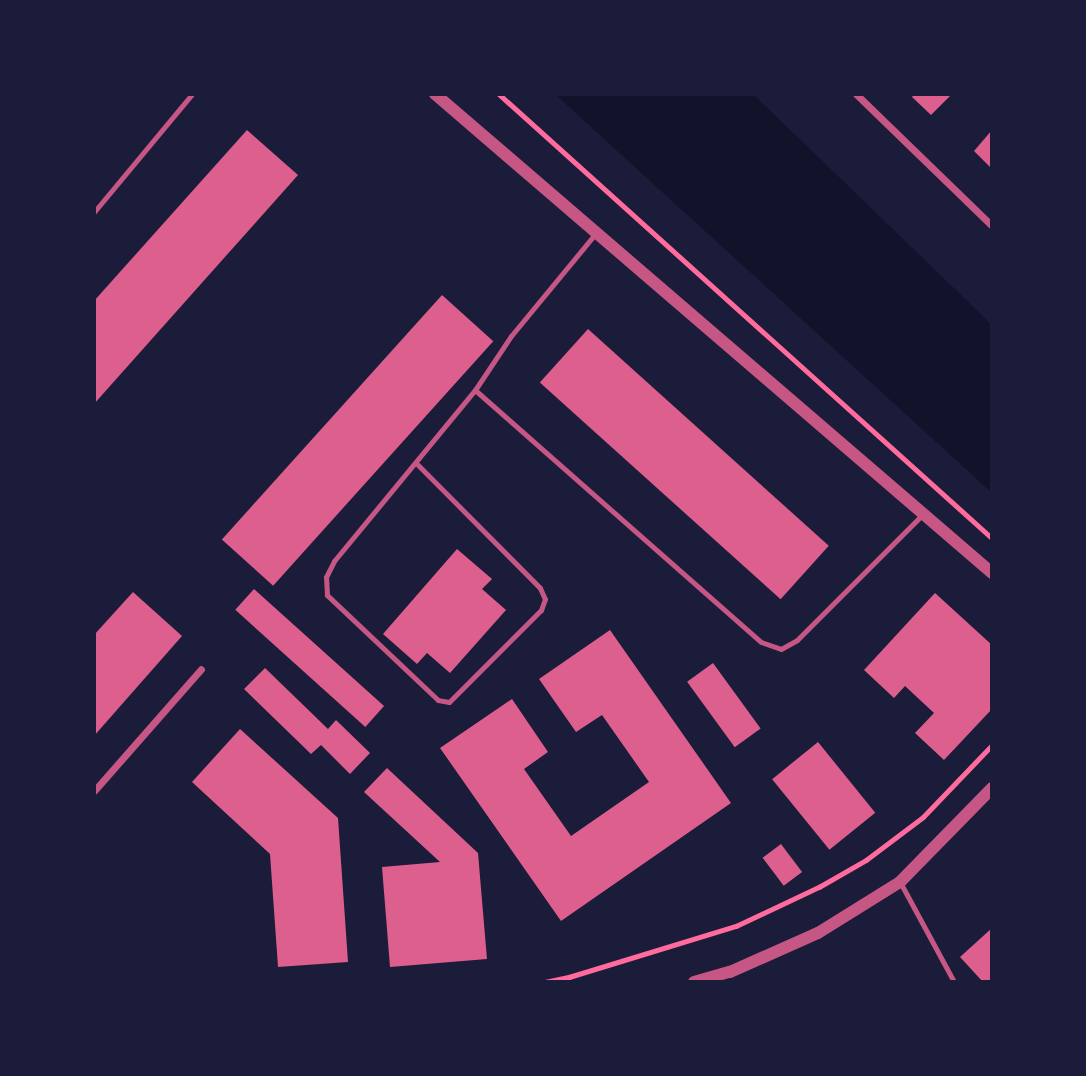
<!DOCTYPE html>
<html>
<head>
<meta charset="utf-8">
<style>
  body { margin:0 }
  #map { position:relative; width:1086px; height:1076px; overflow:hidden; background:#1b1b3a; font-family:"Fira Sans Condensed",sans-serif }
  div>[style] { position:absolute }
  .water>* { inset:0; background:#12122b }
  .building>* { inset:0; background:#dd5f8e; transform-origin:0 0 }
  .path>* { height:4.5px; margin:-2.25px; padding:0 2.25px; transform-origin:2.25px; border-radius:2.25px; background:#ff6b9d }
  .service>* { height:5px; margin:-2.5px; padding:0 2.5px; transform-origin:2.5px; border-radius:2.5px; background:#c65784 }
  .minor>* { height:7px; margin:-3.5px; padding:0 3.5px; transform-origin:3.5px; border-radius:3.5px; background:#c65784 }
  .tertiary>* { height:12px; margin:-6px; padding:0 6px; transform-origin:6px; border-radius:6px; background:#c65784 }
  span { translate:-50% -50%; white-space:nowrap; text-align:center; line-height:1.15; -webkit-text-stroke:5px #1b1b3a; paint-order:stroke }
  .frame { position:absolute; inset:0; border:96px solid #1b1b3a; pointer-events:none }
</style>
</head>
<body>
<div id="map">
  <div class="water">
    <i style="clip-path:polygon(556px 95px,754px 95px,991px 324px,991px 492px)"></i>
  </div>
  <div class="building">
    <i style="clip-path:polygon(914px 94px,948px 94px,950px 96px,931px 115px,912px 97px)"></i>
    <i style="clip-path:polygon(247px 130px,298px 175px,94px 404px,94px 301px)"></i>
    <i style="clip-path:polygon(992px 130px,992px 169px,974px 151px)"></i>
    <i style="left:442px;top:295px;width:69px;height:329px;rotate:42deg"></i>
    <i style="left:588px;top:329px;width:324px;height:72px;rotate:42deg"></i>
    <i style="clip-path:polygon(457px 549px,492px 579px,482px 589px,506px 610px,450px 673px,427px 653px,417px 664px,383px 634px)"></i>
    <i style="left:254px;top:589px;width:175px;height:28px;rotate:42deg"></i>
    <i style="clip-path:polygon(133px 592px,182px 636px,94px 736px,94px 635px)"></i>
    <i style="clip-path:polygon(935px 593px,992px 645px,992px 709px,944px 760px,915px 733px,934px 713px,905px 686px,894px 698px,864px 670px)"></i>
    <i style="clip-path:polygon(610px 630px,731px 803px,561px 921px,440px 748px,512px 699px,548px 752px,524px 769px,571px 836px,649px 782px,602px 715px,576px 732px,539px 679px)"></i>
    <i style="left:713px;top:663px;width:81px;height:32px;rotate:54deg"></i>
    <i style="clip-path:polygon(265px 668px,328px 729px,336px 720px,370px 753px,350px 774px,321px 745px,311px 754px,244px 689px)"></i>
    <i style="clip-path:polygon(240px 729px,338px 818px,348px 962px,278px 967px,270px 854px,192px 782px)"></i>
    <i style="left:818px;top:742px;width:91px;height:59px;rotate:51deg"></i>
    <i style="clip-path:polygon(387px 768px,478px 853px,487px 959px,390px 967px,382px 867px,440px 862px,364px 792px)"></i>
    <i style="left:781px;top:844px;width:35px;height:23px;rotate:53deg"></i>
    <i style="clip-path:polygon(992px 928px,992px 982px,983px 982px,960px 957px)"></i>
  </div>
  <div class="path">
    <i style="left:499px;top:94px;width:663px;rotate:42.01deg"></i>
    <i style="left:545px;top:982px;width:25px;rotate:-12deg"></i>
    <i style="left:569px;top:977px;width:175px;rotate:-17deg"></i>
    <i style="left:736px;top:926px;width:92px;rotate:-25.2deg"></i>
    <i style="left:819px;top:887px;width:54px;rotate:-29.9deg"></i>
    <i style="left:866px;top:860px;width:71px;rotate:-37deg"></i>
    <i style="left:923px;top:817px;width:100px;rotate:-46.2deg"></i>
  </div>
  <div class="service">
    <i style="left:94px;top:212px;width:153px;rotate:-50.3deg"></i>
    <i style="left:475px;top:390px;width:381px;rotate:41.4deg"></i>
    <i style="left:761px;top:642px;width:21px;rotate:19deg"></i>
    <i style="left:781px;top:649px;width:18px;rotate:-29deg"></i>
    <i style="left:797px;top:640px;width:178px;rotate:-45deg"></i>
    <i style="left:416px;top:463px;width:176px;rotate:45.2deg"></i>
    <i style="left:540px;top:588px;width:12px;rotate:66deg"></i>
    <i style="left:545px;top:599px;width:12px;rotate:110deg"></i>
    <i style="left:541px;top:610px;width:130px;rotate:135deg"></i>
    <i style="left:449px;top:702px;width:11px;rotate:-170deg"></i>
    <i style="left:438px;top:700px;width:153px;rotate:-136.6deg"></i>
    <i style="left:327px;top:595px;width:18px;rotate:-93deg"></i>
    <i style="left:326px;top:577px;width:18px;rotate:-63deg"></i>
    <i style="left:334px;top:561px;width:222px;rotate:-50.5deg"></i>
    <i style="left:475px;top:390px;width:65px;rotate:-56.3deg"></i>
    <i style="left:511px;top:336px;width:132px;rotate:-50.5deg"></i>
    <i style="left:900px;top:882px;width:114px;rotate:61.6deg"></i>
  </div>
  <div class="minor">
    <i style="left:856px;top:94px;width:190px;rotate:44.1deg"></i>
    <i style="left:94px;top:791px;width:162px;rotate:-48.7deg"></i>
  </div>
  <div class="tertiary">
    <i style="left:435px;top:94px;width:735px;rotate:40.69deg"></i>
    <i style="left:694px;top:982px;width:37px;rotate:-16deg"></i>
    <i style="left:730px;top:972px;width:96px;rotate:-23.9deg"></i>
    <i style="left:818px;top:933px;width:97px;rotate:-31.9deg"></i>
    <i style="left:900px;top:882px;width:132px;rotate:-45.6deg"></i>
  </div>
  <div class="frame"></div>
</div>
</body>
</html>
